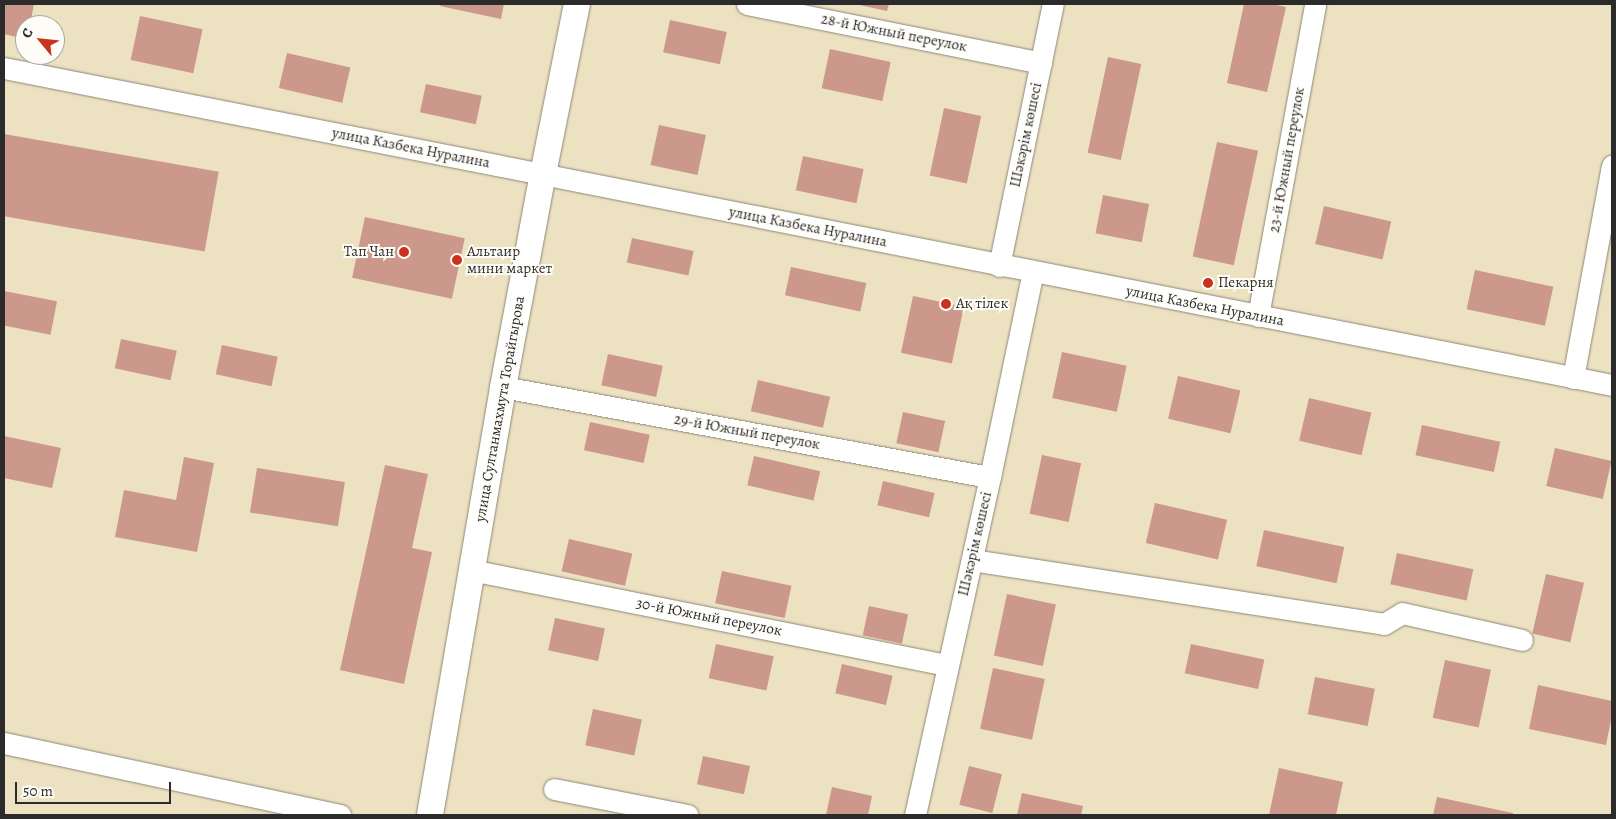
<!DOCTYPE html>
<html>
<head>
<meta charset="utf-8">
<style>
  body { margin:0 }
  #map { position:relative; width:1616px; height:819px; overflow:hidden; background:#ece1c0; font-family:Alegreya,serif }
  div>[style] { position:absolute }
  .building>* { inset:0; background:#cc988c; transform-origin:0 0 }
  .roads { filter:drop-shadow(0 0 1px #8c8676) drop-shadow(0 0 1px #8c8676) }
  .minor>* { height:21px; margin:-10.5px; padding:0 10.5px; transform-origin:10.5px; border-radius:10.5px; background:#fff }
  .major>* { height:26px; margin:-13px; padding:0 13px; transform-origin:13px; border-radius:13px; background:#fff }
  .dots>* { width:14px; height:14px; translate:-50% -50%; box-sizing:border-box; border:2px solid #fdfcf7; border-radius:50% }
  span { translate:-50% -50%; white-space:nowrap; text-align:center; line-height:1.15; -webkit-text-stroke:4px #fdfcf7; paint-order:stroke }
  .street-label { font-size:15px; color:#2b2b2b }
  .poi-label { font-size:15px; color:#2b2b2b }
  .left { translate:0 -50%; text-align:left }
  .right { translate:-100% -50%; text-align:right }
  .frame { position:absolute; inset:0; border:5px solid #2b2b2b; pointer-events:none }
  .north { position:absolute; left:15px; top:15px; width:50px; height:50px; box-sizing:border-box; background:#fdfcf7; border:1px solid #a9a8a5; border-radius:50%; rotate:298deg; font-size:14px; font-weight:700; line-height:20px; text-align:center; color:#2b2b2b }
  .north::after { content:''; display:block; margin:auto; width:18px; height:22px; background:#c8321e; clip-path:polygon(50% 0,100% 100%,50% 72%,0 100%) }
  .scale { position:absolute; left:15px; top:782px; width:156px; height:22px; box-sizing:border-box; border:2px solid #2b2b2b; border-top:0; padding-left:6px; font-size:15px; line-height:18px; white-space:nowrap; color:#2b2b2b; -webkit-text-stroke:4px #fdfcf7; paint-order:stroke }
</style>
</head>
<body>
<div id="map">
  <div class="building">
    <i style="clip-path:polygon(4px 4px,34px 4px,30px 25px,25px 25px,25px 39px,4px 34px)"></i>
    <i style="clip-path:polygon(441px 4px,504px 4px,501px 19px,440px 6px)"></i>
    <i style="clip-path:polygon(855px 4px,889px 4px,887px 11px)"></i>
    <i style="clip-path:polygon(1244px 4px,1272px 4px,1286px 7px,1267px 92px,1227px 83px)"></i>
    <i style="left:140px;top:16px;width:64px;height:45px;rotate:12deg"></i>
    <i style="left:670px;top:20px;width:58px;height:33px;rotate:12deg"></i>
    <i style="left:830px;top:49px;width:62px;height:40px;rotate:12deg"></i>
    <i style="left:287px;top:53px;width:65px;height:36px;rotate:13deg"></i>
    <i style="left:1108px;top:57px;width:34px;height:98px;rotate:12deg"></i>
    <i style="left:426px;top:84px;width:57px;height:29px;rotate:12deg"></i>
    <i style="left:944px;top:108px;width:38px;height:69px;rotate:12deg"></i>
    <i style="left:659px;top:125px;width:48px;height:41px;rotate:12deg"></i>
    <i style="left:4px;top:134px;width:218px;height:81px;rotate:10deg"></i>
    <i style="left:1217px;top:142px;width:42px;height:117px;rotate:12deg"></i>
    <i style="left:803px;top:156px;width:62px;height:35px;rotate:12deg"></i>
    <i style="left:1103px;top:195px;width:47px;height:39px;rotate:11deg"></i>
    <i style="left:1324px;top:206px;width:69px;height:39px;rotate:13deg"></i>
    <i style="left:365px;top:217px;width:102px;height:62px;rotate:12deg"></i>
    <i style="left:632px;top:238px;width:63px;height:25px;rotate:12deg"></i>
    <i style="left:791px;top:267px;width:77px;height:29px;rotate:12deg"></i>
    <i style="left:1475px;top:270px;width:80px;height:40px;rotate:12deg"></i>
    <i style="left:4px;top:291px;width:54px;height:34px;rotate:11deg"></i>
    <i style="left:913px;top:296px;width:52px;height:58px;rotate:12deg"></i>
    <i style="left:121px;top:339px;width:57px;height:30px;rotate:12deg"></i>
    <i style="left:222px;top:345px;width:57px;height:30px;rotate:12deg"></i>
    <i style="left:1062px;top:352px;width:66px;height:47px;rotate:12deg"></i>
    <i style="left:608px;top:354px;width:56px;height:32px;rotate:12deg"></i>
    <i style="left:1178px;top:376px;width:64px;height:44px;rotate:13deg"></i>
    <i style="left:758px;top:380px;width:74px;height:32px;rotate:13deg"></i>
    <i style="left:1309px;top:398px;width:64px;height:44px;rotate:13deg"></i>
    <i style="left:903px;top:412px;width:43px;height:32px;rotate:12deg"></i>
    <i style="left:590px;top:422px;width:61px;height:29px;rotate:12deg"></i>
    <i style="left:1422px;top:425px;width:80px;height:31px;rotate:12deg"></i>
    <i style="clip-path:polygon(4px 436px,61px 448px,52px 488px,4px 478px)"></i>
    <i style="left:1555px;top:448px;width:58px;height:39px;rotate:13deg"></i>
    <i style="left:1042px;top:455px;width:40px;height:60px;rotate:12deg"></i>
    <i style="left:754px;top:456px;width:68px;height:30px;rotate:13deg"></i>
    <i style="clip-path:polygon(184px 457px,214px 463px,197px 552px,115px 537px,124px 490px,176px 500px)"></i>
    <i style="clip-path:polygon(385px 465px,428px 474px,412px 548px,432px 552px,404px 684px,340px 670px)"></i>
    <i style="left:257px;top:468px;width:89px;height:45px;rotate:9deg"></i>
    <i style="left:883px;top:481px;width:53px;height:25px;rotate:13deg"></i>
    <i style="left:1155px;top:503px;width:74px;height:41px;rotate:13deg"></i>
    <i style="left:1264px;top:530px;width:82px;height:37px;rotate:12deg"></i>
    <i style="left:569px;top:539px;width:65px;height:33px;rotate:13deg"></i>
    <i style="left:1397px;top:553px;width:78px;height:32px;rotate:12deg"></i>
    <i style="left:722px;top:571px;width:71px;height:33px;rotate:12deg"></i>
    <i style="left:1546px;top:574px;width:39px;height:61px;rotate:13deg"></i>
    <i style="left:1007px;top:594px;width:50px;height:63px;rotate:12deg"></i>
    <i style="left:869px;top:606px;width:40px;height:30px;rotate:12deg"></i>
    <i style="left:555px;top:618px;width:51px;height:33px;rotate:12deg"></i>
    <i style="left:716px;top:644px;width:59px;height:35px;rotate:12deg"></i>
    <i style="left:1191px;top:644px;width:75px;height:30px;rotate:12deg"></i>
    <i style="left:1445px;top:660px;width:47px;height:59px;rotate:12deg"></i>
    <i style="left:842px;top:664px;width:52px;height:30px;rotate:13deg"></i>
    <i style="left:993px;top:668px;width:53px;height:62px;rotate:12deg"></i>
    <i style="left:1315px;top:677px;width:61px;height:38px;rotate:11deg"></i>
    <i style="clip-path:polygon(1538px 685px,1612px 701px,1612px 715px,1606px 745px,1529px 729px)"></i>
    <i style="left:593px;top:709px;width:50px;height:37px;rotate:12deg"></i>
    <i style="left:703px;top:756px;width:48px;height:29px;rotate:12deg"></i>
    <i style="left:969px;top:766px;width:34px;height:40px;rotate:14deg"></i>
    <i style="clip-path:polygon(1279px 768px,1343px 782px,1336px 815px,1269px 815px)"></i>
    <i style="clip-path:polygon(832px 787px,872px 796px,868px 815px,826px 815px)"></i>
    <i style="clip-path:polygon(1022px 793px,1083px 806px,1081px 815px,1017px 815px)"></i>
    <i style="clip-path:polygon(1437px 797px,1513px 813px,1513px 815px,1433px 815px)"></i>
  </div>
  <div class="roads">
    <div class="minor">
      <i style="left:747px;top:4px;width:300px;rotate:11.3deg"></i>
      <i style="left:4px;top:68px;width:1639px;rotate:11.15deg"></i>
      <i style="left:999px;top:266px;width:268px;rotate:-78.4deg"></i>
      <i style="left:1258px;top:316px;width:317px;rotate:-79.6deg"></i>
      <i style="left:1573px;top:378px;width:216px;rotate:-79.6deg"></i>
      <i style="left:503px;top:387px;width:495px;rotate:10.5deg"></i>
      <i style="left:972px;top:560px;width:417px;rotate:8.8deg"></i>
      <i style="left:1384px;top:624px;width:21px;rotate:-31deg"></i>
      <i style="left:1402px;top:613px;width:123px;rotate:12.7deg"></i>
      <i style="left:471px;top:570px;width:486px;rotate:11.3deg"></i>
      <i style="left:4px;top:743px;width:344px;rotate:12.1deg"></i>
      <i style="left:554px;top:789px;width:136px;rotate:11deg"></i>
      <i style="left:915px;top:815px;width:346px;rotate:-77.5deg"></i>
      <i style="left:990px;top:477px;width:209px;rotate:-78.2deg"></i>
    </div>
    <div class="major">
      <i style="left:430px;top:815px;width:434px;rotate:-80.3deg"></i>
      <i style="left:503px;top:387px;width:217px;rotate:-79.4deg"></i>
      <i style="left:543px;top:174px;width:173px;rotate:-78.7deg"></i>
    </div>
  </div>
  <div class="dots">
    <i style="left:404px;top:252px;background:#c8321e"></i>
    <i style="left:457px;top:260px;background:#c8321e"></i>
    <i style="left:1208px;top:283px;background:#c8321e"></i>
    <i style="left:946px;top:304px;background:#c8321e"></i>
  </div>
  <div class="street-label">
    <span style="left:894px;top:33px;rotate:11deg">28-й Южный переулок</span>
    <span style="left:1026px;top:135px;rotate:-78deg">Шәкәрім көшесі</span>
    <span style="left:411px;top:148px;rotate:11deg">улица Казбека Нуралина</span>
    <span style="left:1287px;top:160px;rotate:-80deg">23-й Южный переулок</span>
    <span style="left:808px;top:227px;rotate:11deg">улица Казбека Нуралина</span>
    <span style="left:1205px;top:306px;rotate:11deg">улица Казбека Нуралина</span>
    <span style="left:500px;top:409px;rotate:-80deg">улица Султанмахмута Торайгырова</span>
    <span style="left:747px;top:432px;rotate:10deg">29-й Южный переулок</span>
    <span style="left:975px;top:544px;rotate:-77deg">Шәкәрім көшесі</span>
    <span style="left:709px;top:617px;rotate:11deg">30-й Южный переулок</span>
  </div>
  <div class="poi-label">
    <span class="left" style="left:467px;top:260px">Альтаир<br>мини маркет</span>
    <span class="right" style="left:394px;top:252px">Тап Чан</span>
    <span class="left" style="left:1218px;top:283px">Пекарня</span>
    <span class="left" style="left:956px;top:304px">Ақ тілек</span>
  </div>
  <div class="frame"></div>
  <div class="north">С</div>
  <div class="scale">50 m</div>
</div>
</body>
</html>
